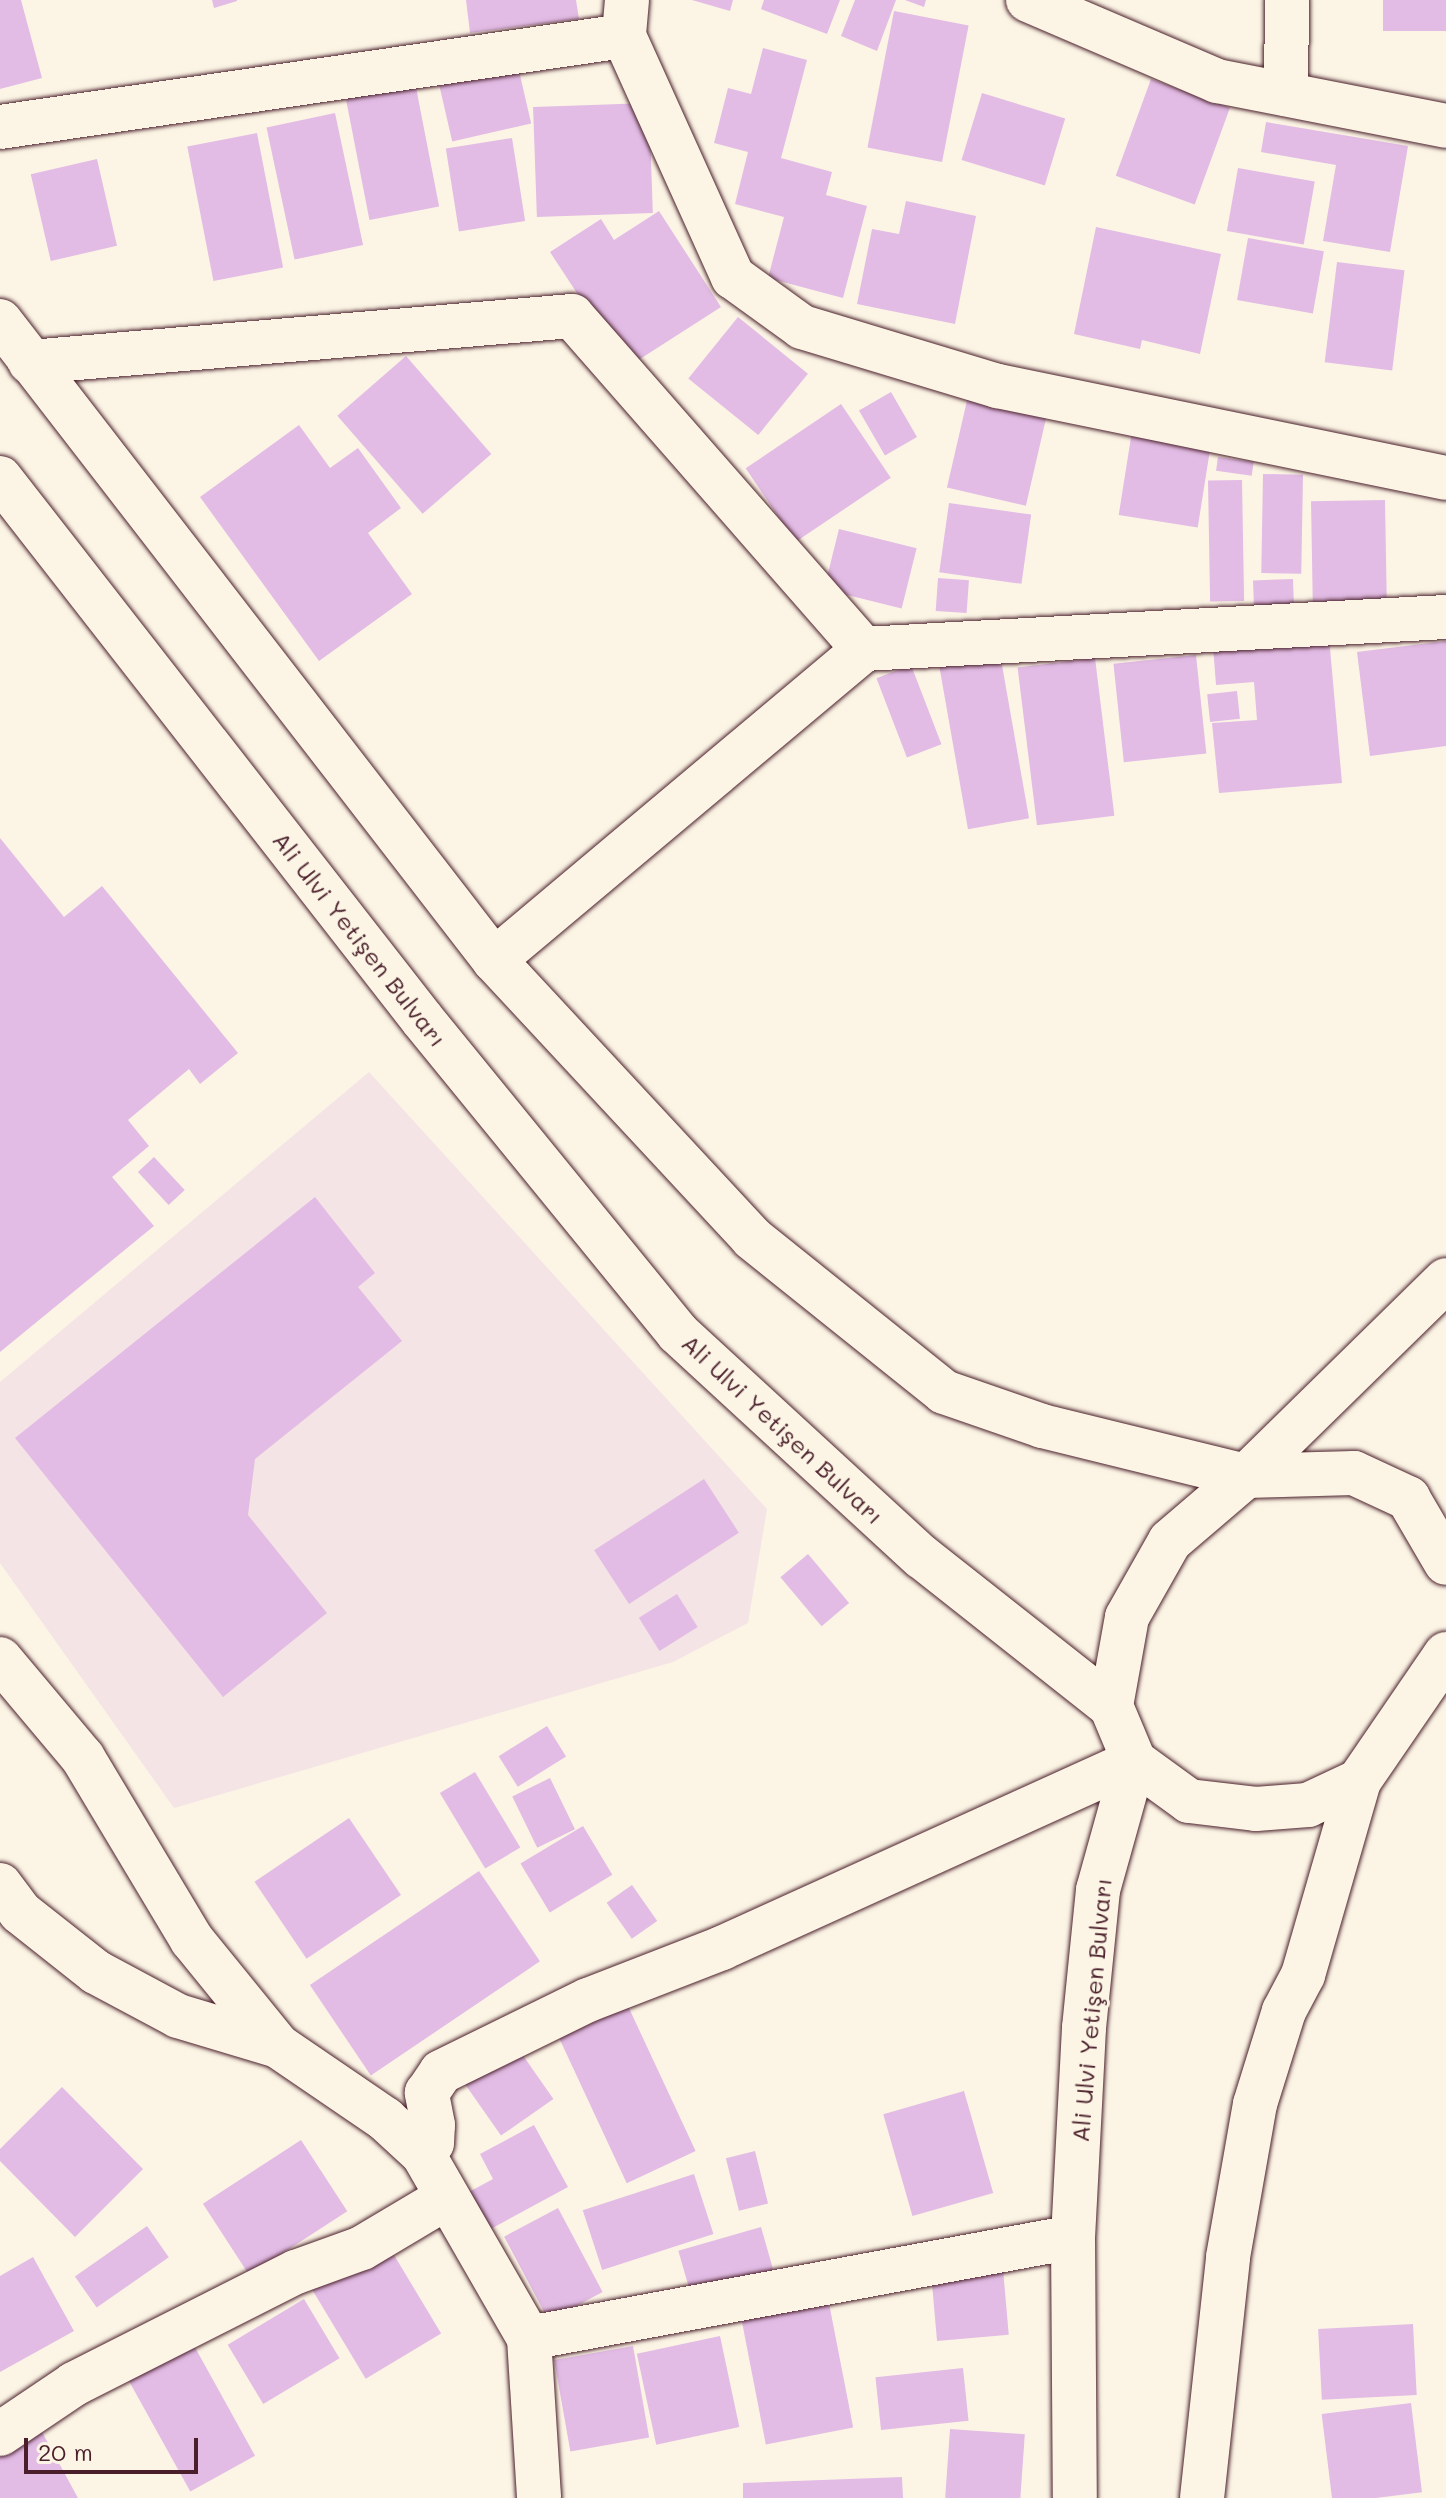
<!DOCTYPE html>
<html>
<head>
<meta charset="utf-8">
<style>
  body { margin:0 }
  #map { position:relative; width:1446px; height:2498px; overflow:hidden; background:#fcf5e5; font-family:Mali,sans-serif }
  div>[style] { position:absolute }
  .built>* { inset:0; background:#f4e4e5 }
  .building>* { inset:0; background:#e2bce5; transform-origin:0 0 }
  .roads { filter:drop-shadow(0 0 2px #4a1f2b) drop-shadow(0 0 2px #4a1f2b) }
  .minor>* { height:44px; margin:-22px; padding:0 22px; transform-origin:22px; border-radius:22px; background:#fcf5e5 }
  .secondary>* { height:44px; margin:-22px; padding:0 22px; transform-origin:22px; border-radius:22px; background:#fcf5e5 }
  span { translate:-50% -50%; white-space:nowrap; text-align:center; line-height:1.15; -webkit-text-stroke:6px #fcf5e5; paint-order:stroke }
  .street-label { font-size:24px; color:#4a1f2b }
  .scale { position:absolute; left:24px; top:2438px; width:174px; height:36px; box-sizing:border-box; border:4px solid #4a1f2b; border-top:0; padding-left:10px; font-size:24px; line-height:28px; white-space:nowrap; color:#4a1f2b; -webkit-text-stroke:6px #fcf5e5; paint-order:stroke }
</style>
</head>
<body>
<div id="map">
  <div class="built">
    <i style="clip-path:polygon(369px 1072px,767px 1509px,748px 1623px,673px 1662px,174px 1808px,0 1563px,0 1382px)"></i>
  </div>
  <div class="building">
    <i style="clip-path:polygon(0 0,21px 0,42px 78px,0 89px)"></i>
    <i style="clip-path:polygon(212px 0,237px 0,237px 1px,214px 8px)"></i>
    <i style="clip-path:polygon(466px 0,576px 0,579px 19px,470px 33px)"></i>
    <i style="clip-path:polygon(692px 0,733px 0,730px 11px)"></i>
    <i style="clip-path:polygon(764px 0,840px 0,827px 34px,761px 9px)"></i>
    <i style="clip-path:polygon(855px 0,896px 0,877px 51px,841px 36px)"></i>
    <i style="clip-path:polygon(905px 0,926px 0,924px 7px)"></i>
    <i style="left:1383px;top:0;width:63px;height:31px"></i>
    <i style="left:894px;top:11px;width:76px;height:139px;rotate:11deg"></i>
    <i style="clip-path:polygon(763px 48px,807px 60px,781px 158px,832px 172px,826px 195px,867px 206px,843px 298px,768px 278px,784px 217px,735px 204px,748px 152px,714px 143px,728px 88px,751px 94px)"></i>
    <i style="left:517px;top:62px;width:63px;height:81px;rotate:77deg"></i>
    <i style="left:413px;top:72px;width:137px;height:71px;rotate:79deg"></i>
    <i style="left:1151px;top:79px;width:84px;height:103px;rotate:20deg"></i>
    <i style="left:982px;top:93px;width:87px;height:70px;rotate:17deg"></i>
    <i style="left:649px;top:103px;width:110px;height:116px;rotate:88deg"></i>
    <i style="left:335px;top:113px;width:135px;height:70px;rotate:78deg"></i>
    <i style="clip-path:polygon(1266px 122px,1408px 146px,1390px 252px,1323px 241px,1336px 165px,1261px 152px)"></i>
    <i style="left:257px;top:133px;width:137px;height:71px;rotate:79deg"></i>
    <i style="left:512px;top:138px;width:84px;height:67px;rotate:81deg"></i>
    <i style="left:97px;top:159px;width:89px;height:68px;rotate:77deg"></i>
    <i style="left:1238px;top:168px;width:78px;height:64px;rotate:10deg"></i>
    <i style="clip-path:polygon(906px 201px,976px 216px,955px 324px,857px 304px,872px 229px,899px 234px)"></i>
    <i style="clip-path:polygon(659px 211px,721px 307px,626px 368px,550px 252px,601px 219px,614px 240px)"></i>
    <i style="clip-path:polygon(1096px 227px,1221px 254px,1200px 354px,1142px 340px,1140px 349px,1074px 334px)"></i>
    <i style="left:1248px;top:238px;width:77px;height:63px;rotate:10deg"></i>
    <i style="left:1337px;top:262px;width:68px;height:101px;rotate:7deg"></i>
    <i style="left:738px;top:317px;width:90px;height:79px;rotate:39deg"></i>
    <i style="left:406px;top:356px;width:130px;height:91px;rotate:49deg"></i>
    <i style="left:891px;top:392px;width:52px;height:37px;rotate:60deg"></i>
    <i style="left:969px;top:392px;width:81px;height:98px;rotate:13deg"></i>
    <i style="left:841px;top:404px;width:89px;height:115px;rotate:56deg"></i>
    <i style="clip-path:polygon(299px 425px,330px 468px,358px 448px,401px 508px,368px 533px,412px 594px,319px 661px,200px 497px)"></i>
    <i style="left:1132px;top:431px;width:80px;height:85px;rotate:9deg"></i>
    <i style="left:1218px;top:457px;width:36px;height:14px;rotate:8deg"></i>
    <i style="left:1263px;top:474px;width:40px;height:99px;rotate:1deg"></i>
    <i style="left:1242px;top:480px;width:121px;height:34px;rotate:89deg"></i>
    <i style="left:1385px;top:500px;width:101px;height:74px;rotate:89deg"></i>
    <i style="left:949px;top:503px;width:83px;height:70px;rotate:8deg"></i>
    <i style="left:839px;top:529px;width:80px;height:62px;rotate:14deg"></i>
    <i style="left:938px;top:578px;width:31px;height:33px;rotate:4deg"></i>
    <i style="left:1293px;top:579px;width:34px;height:40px;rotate:88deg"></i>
    <i style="clip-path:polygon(1329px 637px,1342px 783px,1219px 793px,1212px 723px,1257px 720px,1254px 682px,1216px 685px,1213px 646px)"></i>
    <i style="clip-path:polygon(1446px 641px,1446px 746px,1370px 756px,1357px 652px)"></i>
    <i style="left:999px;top:648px;width:173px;height:62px;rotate:80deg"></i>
    <i style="left:1196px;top:655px;width:99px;height:83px;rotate:84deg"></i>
    <i style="left:1095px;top:658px;width:159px;height:78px;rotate:83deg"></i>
    <i style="left:911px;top:665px;width:85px;height:37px;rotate:69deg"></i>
    <i style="left:1237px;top:691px;width:28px;height:30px;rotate:84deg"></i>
    <i style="clip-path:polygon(0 838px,64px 917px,102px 886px,238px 1053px,200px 1084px,189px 1069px,128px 1120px,149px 1146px,112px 1177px,154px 1226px,0 1352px)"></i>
    <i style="left:154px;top:1157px;width:45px;height:22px;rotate:47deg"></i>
    <i style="clip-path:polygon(315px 1197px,375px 1273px,358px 1287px,402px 1341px,255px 1459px,248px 1515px,327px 1613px,223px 1697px,15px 1438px)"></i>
    <i style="left:704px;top:1479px;width:64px;height:131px;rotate:57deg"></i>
    <i style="left:808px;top:1554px;width:64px;height:36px;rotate:50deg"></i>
    <i style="left:677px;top:1594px;width:39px;height:45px;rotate:58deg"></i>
    <i style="left:547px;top:1726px;width:36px;height:57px;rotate:58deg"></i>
    <i style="left:475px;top:1772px;width:88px;height:41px;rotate:59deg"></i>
    <i style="left:550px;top:1778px;width:57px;height:42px;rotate:64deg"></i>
    <i style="left:349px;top:1818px;width:93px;height:114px;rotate:56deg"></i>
    <i style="left:583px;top:1826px;width:57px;height:73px;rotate:59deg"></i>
    <i style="left:479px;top:1871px;width:109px;height:204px;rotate:56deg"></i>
    <i style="left:632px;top:1885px;width:44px;height:31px;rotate:55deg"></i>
    <i style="left:628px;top:2006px;width:160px;height:76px;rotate:65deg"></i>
    <i style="left:515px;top:2044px;width:67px;height:64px;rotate:55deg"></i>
    <i style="clip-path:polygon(62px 2087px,143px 2169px,75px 2237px,0 2161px,0 2149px)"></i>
    <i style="left:964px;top:2091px;width:106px;height:84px;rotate:74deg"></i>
    <i style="clip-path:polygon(534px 2125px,568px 2187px,487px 2231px,467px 2193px,493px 2179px,480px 2154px)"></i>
    <i style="left:301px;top:2140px;width:85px;height:117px;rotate:57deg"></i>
    <i style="left:755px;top:2151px;width:54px;height:30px;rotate:76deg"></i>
    <i style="left:694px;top:2174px;width:63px;height:117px;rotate:72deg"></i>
    <i style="left:558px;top:2208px;width:95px;height:61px;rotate:62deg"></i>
    <i style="left:147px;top:2226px;width:38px;height:88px;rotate:55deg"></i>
    <i style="left:761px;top:2227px;width:48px;height:86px;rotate:74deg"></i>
    <i style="left:385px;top:2240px;width:109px;height:88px;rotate:59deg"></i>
    <i style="clip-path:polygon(33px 2257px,74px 2331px,0 2372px,0 2276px)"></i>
    <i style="left:1003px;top:2269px;width:66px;height:72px;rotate:85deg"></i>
    <i style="left:828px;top:2298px;width:132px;height:89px;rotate:79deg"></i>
    <i style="left:304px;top:2299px;width:69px;height:89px;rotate:59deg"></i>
    <i style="left:1413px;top:2324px;width:71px;height:95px;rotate:87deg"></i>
    <i style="left:720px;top:2336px;width:93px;height:85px;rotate:78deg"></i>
    <i style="left:192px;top:2342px;width:130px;height:74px;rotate:61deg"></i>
    <i style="left:633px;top:2346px;width:93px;height:80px;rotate:80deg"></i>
    <i style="left:963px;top:2368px;width:53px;height:88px;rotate:84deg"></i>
    <i style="left:1411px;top:2403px;width:90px;height:90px;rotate:83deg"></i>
    <i style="left:950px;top:2429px;width:75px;height:69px;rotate:4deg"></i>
    <i style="clip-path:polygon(42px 2432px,78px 2498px,0 2498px,0 2455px)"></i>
    <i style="clip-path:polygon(902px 2477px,903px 2498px,743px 2498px,743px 2483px)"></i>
  </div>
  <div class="roads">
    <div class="minor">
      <i style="left:627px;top:0;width:36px;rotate:95deg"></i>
      <i style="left:624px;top:36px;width:265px;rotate:65.7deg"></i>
      <i style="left:733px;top:277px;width:85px;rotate:35.9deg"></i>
      <i style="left:802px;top:327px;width:205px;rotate:16.8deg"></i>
      <i style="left:998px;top:386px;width:457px;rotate:11.6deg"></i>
      <i style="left:1028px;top:0;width:206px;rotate:23.2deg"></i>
      <i style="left:1217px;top:81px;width:233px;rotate:11.1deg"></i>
      <i style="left:1286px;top:94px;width:94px;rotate:-89.4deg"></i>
      <i style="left:0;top:127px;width:631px;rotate:-8.3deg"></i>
      <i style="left:30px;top:362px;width:544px;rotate:-4.85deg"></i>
      <i style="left:572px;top:316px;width:443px;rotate:48.8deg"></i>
      <i style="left:494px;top:960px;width:483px;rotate:-40deg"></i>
      <i style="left:864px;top:649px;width:583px;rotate:-3.15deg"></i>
      <i style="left:0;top:1659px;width:129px;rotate:50deg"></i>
      <i style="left:83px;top:1758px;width:212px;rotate:59.1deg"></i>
      <i style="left:192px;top:1940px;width:136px;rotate:50.9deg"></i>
      <i style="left:278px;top:2046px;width:130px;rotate:34.3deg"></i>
      <i style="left:385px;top:2119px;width:52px;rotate:42.6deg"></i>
      <i style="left:423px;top:2154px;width:212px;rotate:60.1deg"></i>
      <i style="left:529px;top:2338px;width:160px;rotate:86.4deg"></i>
      <i style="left:0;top:1885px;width:34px;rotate:53deg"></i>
      <i style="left:20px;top:1912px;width:97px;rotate:38.3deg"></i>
      <i style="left:96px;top:1972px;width:93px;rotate:28.2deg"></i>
      <i style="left:178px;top:2016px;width:104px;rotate:16.7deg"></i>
      <i style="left:423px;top:2154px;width:14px;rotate:-51deg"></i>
      <i style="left:432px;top:2143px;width:18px;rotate:-87deg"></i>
      <i style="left:433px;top:2125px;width:33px;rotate:-101deg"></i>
      <i style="left:427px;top:2093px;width:25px;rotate:-56deg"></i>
      <i style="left:441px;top:2072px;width:164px;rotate:-26.1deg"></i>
      <i style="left:588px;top:2000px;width:144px;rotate:-21.2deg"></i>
      <i style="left:722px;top:1948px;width:452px;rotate:-24.4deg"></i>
      <i style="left:529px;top:2338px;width:553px;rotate:-10.52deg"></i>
      <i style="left:0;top:2434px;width:89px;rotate:-34deg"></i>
      <i style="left:74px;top:2384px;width:249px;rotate:-26.8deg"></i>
      <i style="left:296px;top:2272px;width:70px;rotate:-20deg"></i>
      <i style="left:362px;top:2248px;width:98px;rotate:-30.8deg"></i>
    </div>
    <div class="secondary">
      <i style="left:0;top:321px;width:808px;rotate:52.29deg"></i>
      <i style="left:494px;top:960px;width:379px;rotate:47.1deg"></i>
      <i style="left:752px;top:1238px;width:246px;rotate:38.7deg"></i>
      <i style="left:944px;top:1392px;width:104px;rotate:19.1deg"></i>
      <i style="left:1042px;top:1426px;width:210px;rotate:13.8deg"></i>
      <i style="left:1246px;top:1476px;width:280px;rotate:-44.4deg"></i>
      <i style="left:0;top:478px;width:686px;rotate:52.04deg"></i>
      <i style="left:422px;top:1019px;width:405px;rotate:50.8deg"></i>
      <i style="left:678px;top:1333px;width:331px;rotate:42.6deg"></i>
      <i style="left:922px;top:1557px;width:241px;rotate:38.3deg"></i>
      <i style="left:1111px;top:1706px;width:60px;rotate:67.3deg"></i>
      <i style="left:1134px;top:1761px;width:134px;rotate:105.6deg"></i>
      <i style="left:1098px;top:1890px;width:139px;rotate:95.8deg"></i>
      <i style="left:1084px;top:2028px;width:209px;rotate:93deg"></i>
      <i style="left:1073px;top:2237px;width:261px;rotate:89.6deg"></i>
      <i style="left:1111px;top:1706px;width:90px;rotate:-79.8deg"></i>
      <i style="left:1127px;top:1617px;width:87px;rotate:-60.5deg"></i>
      <i style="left:1170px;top:1541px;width:100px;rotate:-40.5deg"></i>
      <i style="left:1246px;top:1476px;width:108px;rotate:-1.6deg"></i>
      <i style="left:1354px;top:1473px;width:60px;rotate:24.8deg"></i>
      <i style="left:1408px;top:1498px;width:75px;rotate:59.7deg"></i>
      <i style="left:1134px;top:1761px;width:68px;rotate:36deg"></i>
      <i style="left:1189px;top:1801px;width:67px;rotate:6.8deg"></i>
      <i style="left:1256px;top:1809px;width:52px;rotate:-4.4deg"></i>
      <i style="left:1308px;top:1805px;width:56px;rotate:-25.2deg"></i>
      <i style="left:1202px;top:2498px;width:242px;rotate:-83.8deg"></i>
      <i style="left:1228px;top:2257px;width:155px;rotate:-80deg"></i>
      <i style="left:1255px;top:2104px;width:97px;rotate:-72.7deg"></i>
      <i style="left:1284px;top:2011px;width:41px;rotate:-62.2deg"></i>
      <i style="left:1303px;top:1975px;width:202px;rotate:-73.9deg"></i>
      <i style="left:1359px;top:1781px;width:154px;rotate:-55.6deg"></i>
    </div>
  </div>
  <div class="street-label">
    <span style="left:360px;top:939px;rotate:52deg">Ali Ulvi Yetişen Bulvarı</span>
    <span style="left:783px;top:1429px;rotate:43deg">Ali Ulvi Yetişen Bulvarı</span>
    <span style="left:1091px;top:2010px;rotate:-85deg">Ali Ulvi Yetişen Bulvarı</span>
  </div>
  <div class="scale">20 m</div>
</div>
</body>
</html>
